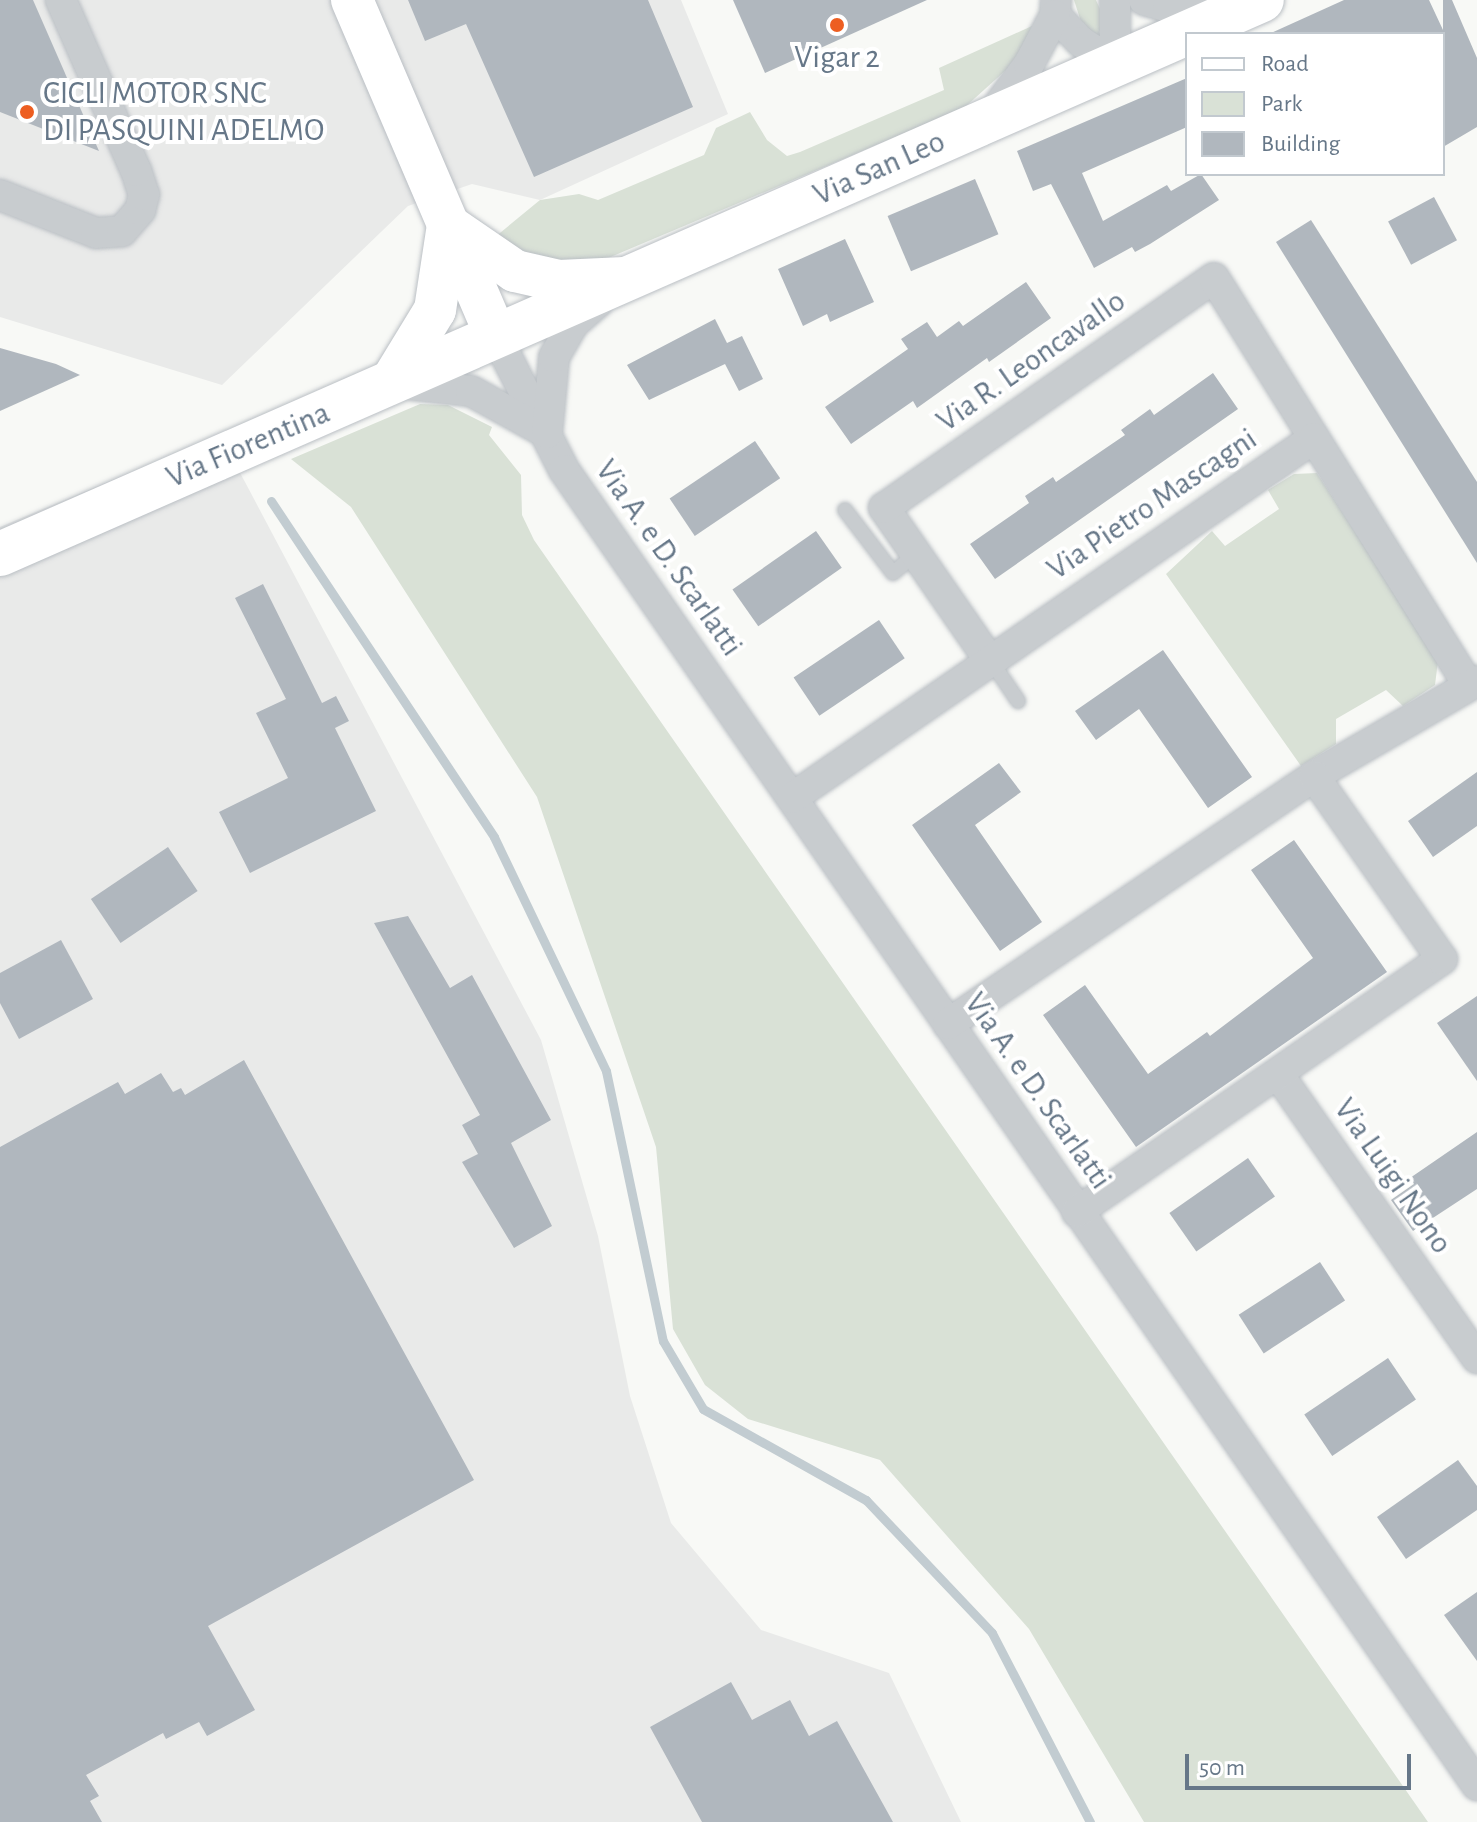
<!DOCTYPE html>
<html>
<head>
<meta charset="utf-8">
<style>
  body { margin:0 }
  #map { position:relative; width:1477px; height:1822px; overflow:hidden; background:#f8f9f6; font-family:"Alegreya Sans",sans-serif }
  div>[style] { position:absolute }
  .built>* { inset:0; background:#e9eae9 }
  .green>* { inset:0; background:#d9e1d6 }
  .stream>* { height:9px; margin:-4.5px; padding:0 4.5px; transform-origin:4.5px; border-radius:4.5px; background:#c2ccd1 }
  .building>* { inset:0; background:#b0b7be; transform-origin:0 0 }
  .roads { filter:drop-shadow(0 0 2px #babfc4) drop-shadow(0 0 2px #babfc4) }
  .lane>* { height:14px; margin:-7px; padding:0 7px; transform-origin:7px; border-radius:7px; background:#c8cccf }
  .street>* { height:30px; margin:-15px; padding:0 15px; transform-origin:15px; border-radius:15px; background:#c8cccf }
  .secondary>* { height:42px; margin:-21px; padding:0 21px; transform-origin:21px; border-radius:21px; background:#fff }
  .primary>* { height:44px; margin:-22px; padding:0 22px; transform-origin:22px; border-radius:22px; background:#fff }
  .dots>* { width:22px; height:22px; translate:-50% -50%; box-sizing:border-box; border:4px solid #fff; border-radius:50% }
  span { translate:-50% -50%; white-space:nowrap; text-align:center; line-height:1.15; -webkit-text-stroke:8px #fff; paint-order:stroke }
  .poi-label { font-size:32px; color:#678 }
  .left { translate:0 -50%; text-align:left }
  .street-label { font-size:32px; color:#678 }
  .legend { position:absolute; left:1185px; top:32px; width:260px; height:144px; box-sizing:border-box; background:#fff; border:2px solid #c2c9cf; margin:0; padding:10px 14px; list-style:none; font-size:24px; color:#678 }
  .legend li { display:flex; align-items:center; gap:16px; height:40px }
  .legend b { width:40px; border:2px solid #c2c9cf }
  .scale { position:absolute; left:1185px; top:1754px; width:226px; height:36px; box-sizing:border-box; border:4px solid #678; border-top:0; padding-left:10px; font-size:24px; line-height:28px; white-space:nowrap; color:#678; -webkit-text-stroke:6px #fff; paint-order:stroke }
</style>
</head>
<body>
<div id="map">
  <div class="built">
    <i style="clip-path:polygon(0 0,681px 0,728px 114px,540px 200px,472px 184px,408px 206px,222px 385px,0 317px)"></i>
    <i style="clip-path:polygon(220px 435px,541px 1040px,598px 1236px,630px 1396px,671px 1523px,761px 1630px,889px 1673px,961px 1822px,0 1822px,0 527px)"></i>
  </div>
  <div class="green">
    <i style="clip-path:polygon(1074px 0,1096px 0,1104px 18px,1098px 36px,1083px 28px)"></i>
    <i style="clip-path:polygon(1032px 26px,1016px 61px,964px 108px,601px 261px,567px 264px,489px 242px,540px 200px,579px 194px,598px 200px,704px 155px,716px 128px,750px 112px,767px 140px,787px 156px,800px 152px,944px 90px,939px 68px)"></i>
    <i style="clip-path:polygon(420px 404px,448px 405px,492px 427px,489px 435px,521px 475px,522px 515px,534px 540px,1428px 1822px,1144px 1822px,1029px 1629px,880px 1460px,748px 1419px,705px 1385px,673px 1329px,656px 1147px,537px 797px,351px 507px,291px 459px)"></i>
    <i style="clip-path:polygon(1317px 473px,1438px 661px,1435px 685px,1403px 706px,1386px 690px,1336px 719px,1336px 744px,1301px 766px,1166px 574px,1212px 531px,1225px 546px,1279px 509px,1268px 490px,1294px 474px)"></i>
  </div>
  <div class="stream">
    <i style="left:271px;top:501px;width:403px;rotate:56.4deg"></i>
    <i style="left:494px;top:837px;width:259px;rotate:64.4deg"></i>
    <i style="left:606px;top:1071px;width:276px;rotate:78.1deg"></i>
    <i style="left:663px;top:1341px;width:79px;rotate:59.5deg"></i>
    <i style="left:703px;top:1409px;width:187px;rotate:29.2deg"></i>
    <i style="left:866px;top:1500px;width:183px;rotate:46.5deg"></i>
    <i style="left:992px;top:1633px;width:213px;rotate:62.6deg"></i>
  </div>
  <div class="building">
    <i style="clip-path:polygon(0 0,33px 0,99px 151px,0 112px)"></i>
    <i style="clip-path:polygon(408px 0,648px 0,693px 107px,534px 177px,466px 24px,425px 41px)"></i>
    <i style="clip-path:polygon(733px 0,927px 0,765px 73px)"></i>
    <i style="clip-path:polygon(1344px 0,1429px 0,1443px 30px,1443px 0,1452px 0,1477px 58px,1477px 127px,1443px 147px,1443px 34px,1269px 34px)"></i>
    <i style="clip-path:polygon(1187px 78px,1187px 127px,1082px 173px,1103px 221px,1167px 185px,1171px 191px,1201px 174px,1219px 200px,1150px 244px,1135px 252px,1132px 247px,1094px 268px,1051px 184px,1033px 191px,1017px 151px)"></i>
    <i style="left:975px;top:179px;width:60px;height:95px;rotate:67deg"></i>
    <i style="left:1434px;top:197px;width:49px;height:52px;rotate:62deg"></i>
    <i style="clip-path:polygon(1311px 220px,1477px 482px,1477px 563px,1276px 242px)"></i>
    <i style="clip-path:polygon(845px 239px,874px 302px,830px 322px,827px 314px,803px 326px,778px 269px)"></i>
    <i style="clip-path:polygon(1026px 282px,1051px 318px,989px 362px,987px 358px,917px 408px,913px 401px,851px 444px,825px 407px,908px 349px,901px 339px,927px 322px,937px 337px,959px 321px,963px 326px)"></i>
    <i style="clip-path:polygon(715px 319px,727px 343px,742px 336px,763px 379px,739px 391px,725px 364px,649px 400px,627px 365px)"></i>
    <i style="clip-path:polygon(0 348px,56px 364px,80px 375px,0 411px)"></i>
    <i style="clip-path:polygon(1213px 373px,1238px 409px,995px 579px,970px 544px,1029px 503px,1025px 496px,1053px 477px,1056px 482px,1125px 435px,1121px 430px,1150px 409px,1154px 415px)"></i>
    <i style="left:755px;top:441px;width:45px;height:103px;rotate:56deg"></i>
    <i style="left:816px;top:531px;width:45px;height:102px;rotate:55deg"></i>
    <i style="clip-path:polygon(263px 584px,322px 703px,336px 696px,349px 721px,335px 728px,376px 811px,250px 873px,219px 812px,288px 778px,256px 713px,286px 699px,235px 598px)"></i>
    <i style="left:879px;top:620px;width:46px;height:103px;rotate:56deg"></i>
    <i style="clip-path:polygon(1163px 650px,1252px 777px,1208px 808px,1139px 709px,1096px 740px,1075px 711px)"></i>
    <i style="clip-path:polygon(999px 763px,1021px 792px,975px 825px,1042px 922px,1000px 951px,912px 825px)"></i>
    <i style="clip-path:polygon(1477px 772px,1477px 826px,1433px 857px,1408px 821px)"></i>
    <i style="clip-path:polygon(1294px 840px,1387px 972px,1136px 1147px,1043px 1015px,1085px 985px,1148px 1074px,1207px 1032px,1210px 1036px,1313px 958px,1251px 870px)"></i>
    <i style="left:168px;top:847px;width:53px;height:93px;rotate:56deg"></i>
    <i style="clip-path:polygon(408px 916px,450px 988px,472px 975px,551px 1120px,511px 1143px,552px 1226px,514px 1248px,462px 1162px,478px 1154px,462px 1125px,480px 1115px,374px 923px)"></i>
    <i style="clip-path:polygon(61px 940px,93px 999px,19px 1039px,0 1003px,0 973px)"></i>
    <i style="clip-path:polygon(1477px 996px,1477px 1081px,1437px 1023px)"></i>
    <i style="clip-path:polygon(244px 1060px,474px 1480px,208px 1626px,255px 1710px,207px 1736px,199px 1722px,166px 1739px,163px 1733px,86px 1775px,99px 1796px,90px 1801px,102px 1822px,0 1822px,0 1147px,118px 1082px,125px 1094px,161px 1073px,173px 1092px,181px 1088px,185px 1095px)"></i>
    <i style="clip-path:polygon(1477px 1132px,1477px 1189px,1413px 1231px,1391px 1200px,1414px 1184px,1410px 1178px)"></i>
    <i style="left:1248px;top:1158px;width:47px;height:96px;rotate:55deg"></i>
    <i style="left:1320px;top:1262px;width:46px;height:97px;rotate:57deg"></i>
    <i style="left:1388px;top:1358px;width:50px;height:101px;rotate:56deg"></i>
    <i style="clip-path:polygon(1458px 1460px,1477px 1486px,1477px 1510px,1406px 1559px,1377px 1517px)"></i>
    <i style="clip-path:polygon(1477px 1592px,1477px 1661px,1444px 1615px)"></i>
    <i style="clip-path:polygon(731px 1682px,752px 1720px,790px 1700px,809px 1736px,837px 1721px,893px 1822px,702px 1822px,650px 1727px)"></i>
  </div>
  <div class="roads">
    <div class="lane">
      <i style="left:845px;top:510px;width:79px;rotate:52.7deg"></i>
      <i style="left:893px;top:573px;width:30px;rotate:-40deg"></i>
      <i style="left:989px;top:658px;width:52px;rotate:56deg"></i>
    </div>
    <div class="street">
      <i style="left:1056px;top:0;width:15px;rotate:94deg"></i>
      <i style="left:1055px;top:15px;width:37px;rotate:46deg"></i>
      <i style="left:1081px;top:42px;width:40px;rotate:32deg"></i>
      <i style="left:1115px;top:63px;width:63px;rotate:-90deg"></i>
      <i style="left:1144px;top:0;width:25px;rotate:16deg"></i>
      <i style="left:1168px;top:7px;width:62px;rotate:1.8deg"></i>
      <i style="left:990px;top:117px;width:66px;rotate:-53.7deg"></i>
      <i style="left:1029px;top:64px;width:55px;rotate:-62deg"></i>
      <i style="left:0;top:195px;width:103px;rotate:21.6deg"></i>
      <i style="left:96px;top:233px;width:26px;rotate:-4deg"></i>
      <i style="left:122px;top:231px;width:28px;rotate:-49deg"></i>
      <i style="left:140px;top:210px;width:16px;rotate:-75deg"></i>
      <i style="left:144px;top:195px;width:25px;rotate:-108deg"></i>
      <i style="left:136px;top:171px;width:187px;rotate:-113.7deg"></i>
      <i style="left:496px;top:336px;width:150px;rotate:63.1deg"></i>
      <i style="left:564px;top:470px;width:1601px;rotate:55.23deg"></i>
      <i style="left:396px;top:383px;width:75px;rotate:6.1deg"></i>
      <i style="left:471px;top:391px;width:87px;rotate:28.9deg"></i>
      <i style="left:547px;top:433px;width:76px;rotate:-84.7deg"></i>
      <i style="left:554px;top:357px;width:39px;rotate:-60deg"></i>
      <i style="left:574px;top:323px;width:35px;rotate:-41deg"></i>
      <i style="left:988px;top:658px;width:183px;rotate:-124.7deg"></i>
      <i style="left:884px;top:508px;width:402px;rotate:-34.9deg"></i>
      <i style="left:1214px;top:278px;width:189px;rotate:58deg"></i>
      <i style="left:792px;top:798px;width:634px;rotate:-34.59deg"></i>
      <i style="left:1314px;top:438px;width:292px;rotate:58deg"></i>
      <i style="left:948px;top:1024px;width:442px;rotate:-34.1deg"></i>
      <i style="left:1314px;top:776px;width:189px;rotate:-30.2deg"></i>
      <i style="left:1278px;top:1074px;width:347px;rotate:55deg"></i>
      <i style="left:1077px;top:1212px;width:444px;rotate:-34.7deg"></i>
      <i style="left:1442px;top:959px;width:223px;rotate:-125deg"></i>
    </div>
    <div class="secondary">
      <i style="left:352px;top:0;width:366px;rotate:66.8deg"></i>
      <i style="left:391px;top:382px;width:84px;rotate:-58.6deg"></i>
      <i style="left:435px;top:310px;width:86px;rotate:-81.3deg"></i>
      <i style="left:448px;top:225px;width:81px;rotate:34.5deg"></i>
      <i style="left:515px;top:271px;width:45px;rotate:12.8deg"></i>
      <i style="left:559px;top:281px;width:66px;rotate:-2.6deg"></i>
    </div>
    <div class="primary">
      <i style="left:0;top:554px;width:1378px;rotate:-23.7deg"></i>
    </div>
  </div>
  <div class="dots">
    <i style="left:837px;top:25px;background:#ed5e21"></i>
    <i style="left:27px;top:112px;background:#ed5e21"></i>
  </div>
  <div class="poi-label">
    <span style="left:837px;top:57px">Vigar 2</span>
    <span class="left" style="left:43px;top:112px">CICLI MOTOR SNC<br>DI PASQUINI ADELMO</span>
  </div>
  <div class="street-label">
    <span style="left:879px;top:168px;rotate:-24deg">Via San Leo</span>
    <span style="left:1031px;top:361px;rotate:-35deg">Via R. Leoncavallo</span>
    <span style="left:248px;top:445px;rotate:-23deg">Via Fiorentina</span>
    <span style="left:1152px;top:504px;rotate:-34deg">Via Pietro Mascagni</span>
    <span style="left:669px;top:558px;rotate:55deg">Via A. e D. Scarlatti</span>
    <span style="left:1038px;top:1091px;rotate:55deg">Via A. e D. Scarlatti</span>
    <span style="left:1393px;top:1176px;rotate:55deg">Via Luigi Nono</span>
  </div>
  <ul class="legend">
  <li><b style="height:10px;background:#fff"></b>Road</li>
  <li><b style="height:22px;background:#d9e1d6"></b>Park</li>
  <li><b style="height:22px;background:#b0b7be"></b>Building</li>
  </ul>
  <div class="scale">50 m</div>
</div>
</body>
</html>
